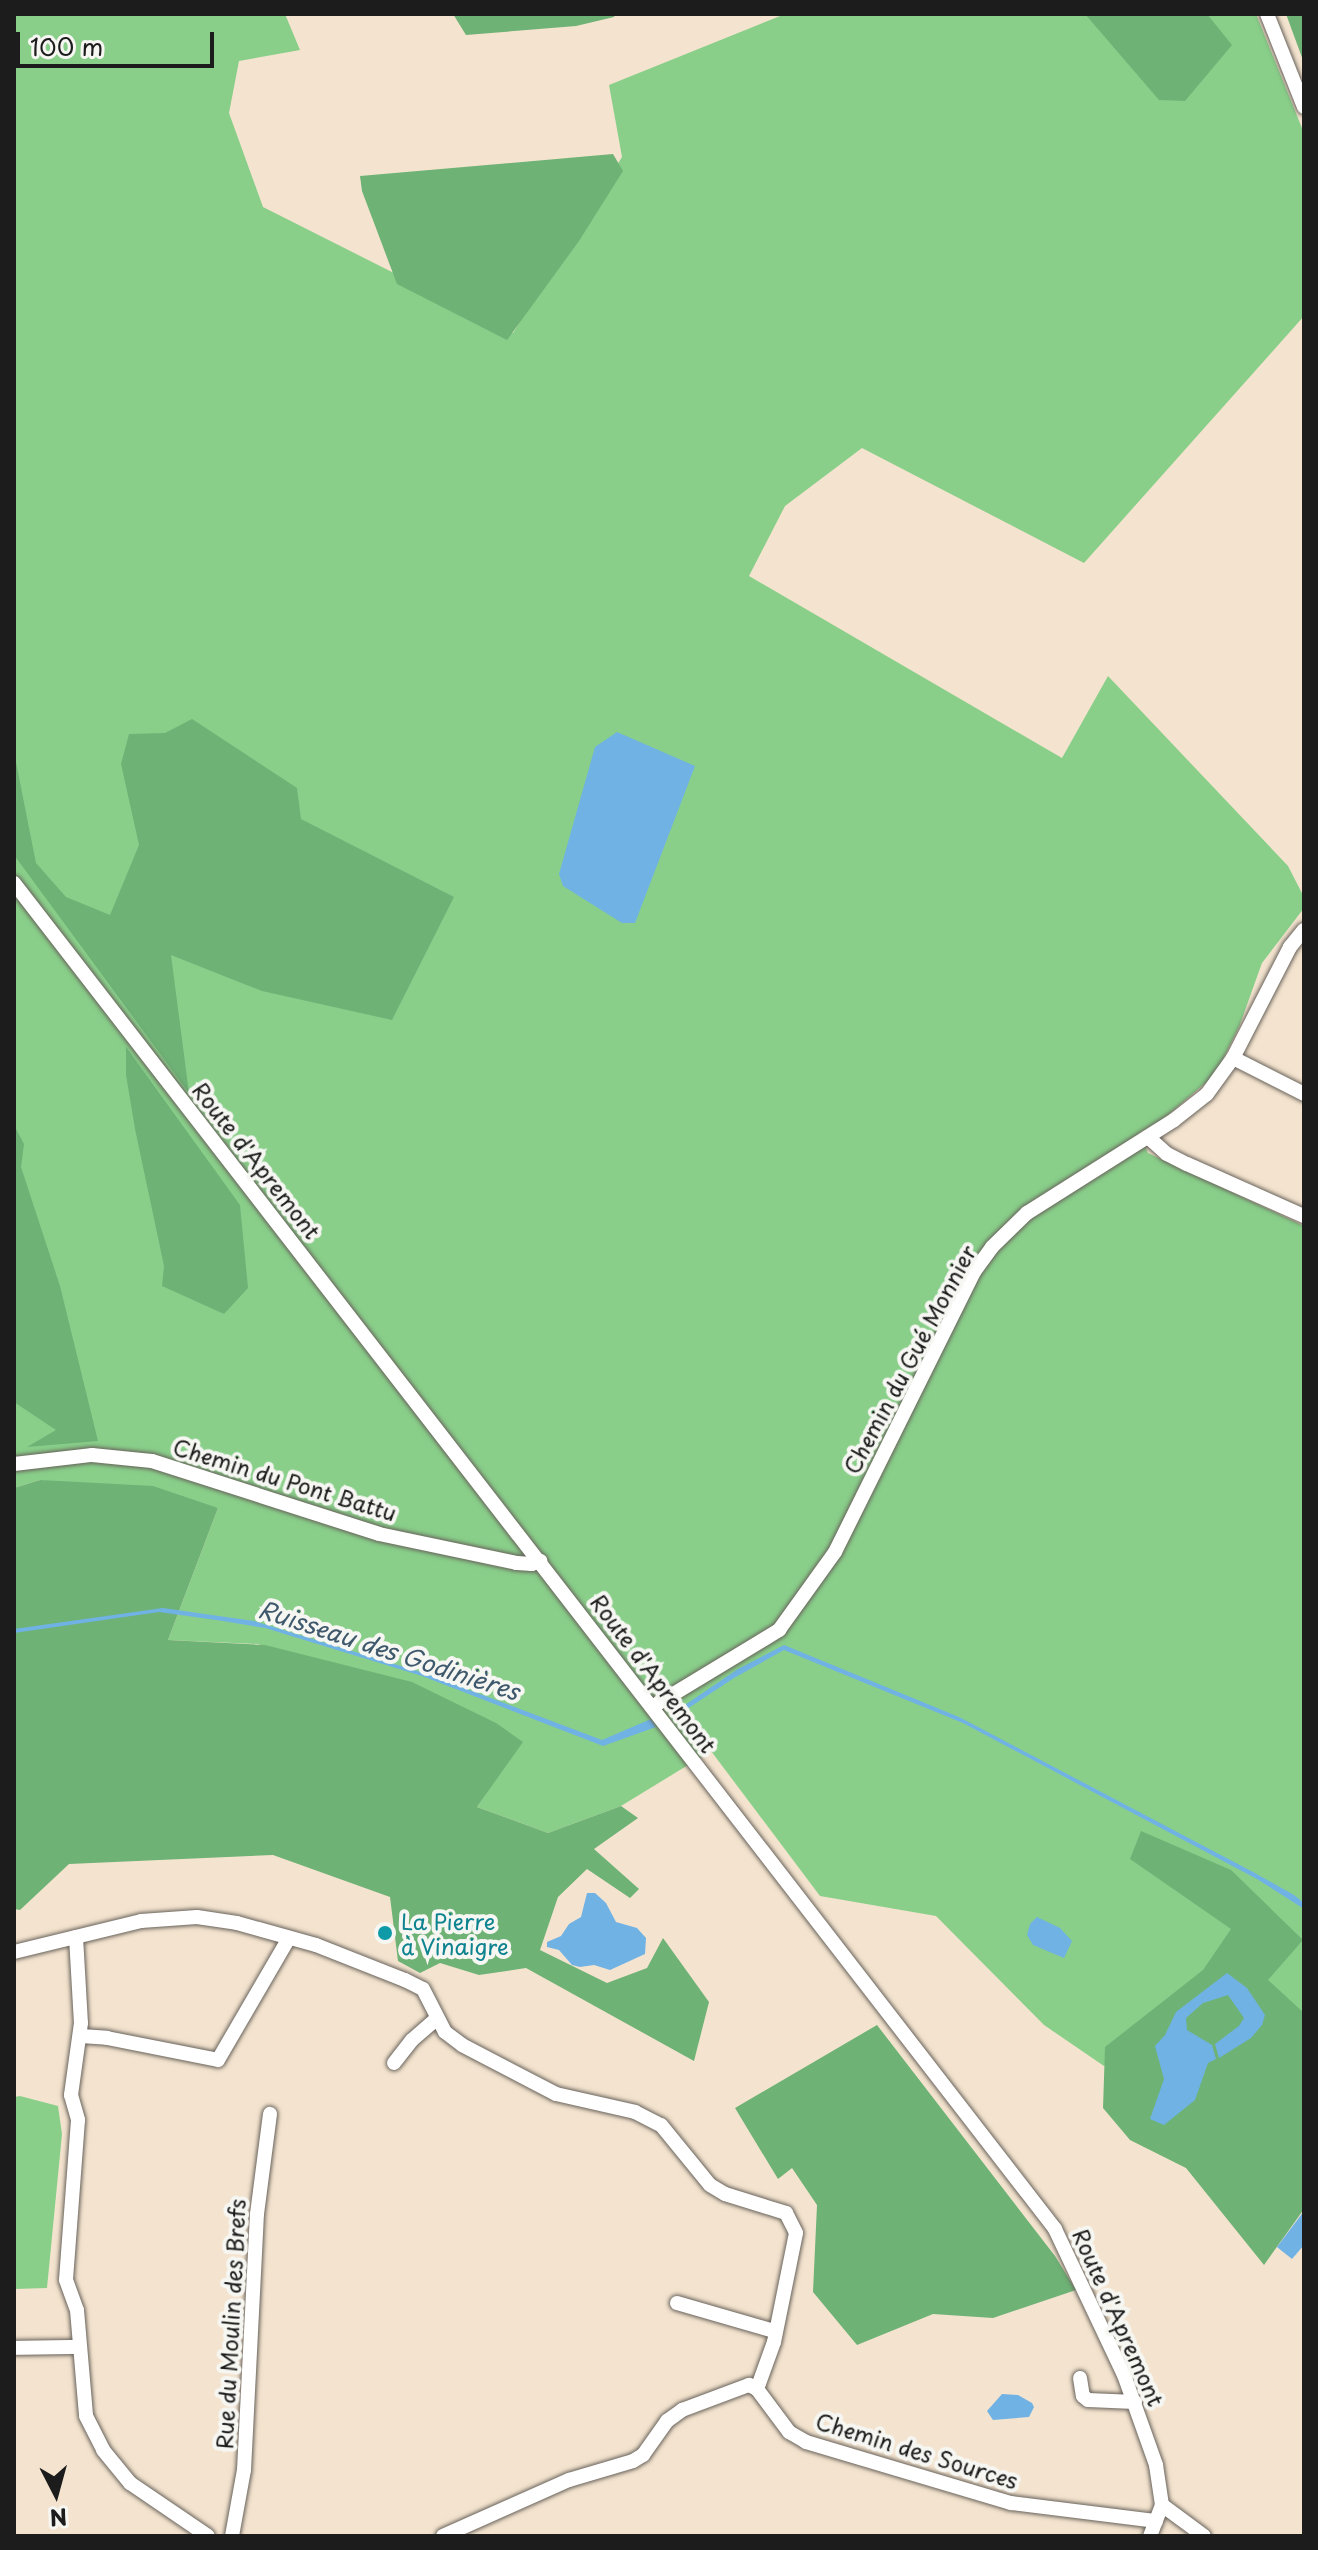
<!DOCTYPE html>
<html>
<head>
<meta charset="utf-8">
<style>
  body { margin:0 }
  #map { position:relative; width:1318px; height:2550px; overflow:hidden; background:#f4e4cf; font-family:"Playpen Sans",sans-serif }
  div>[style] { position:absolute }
  .green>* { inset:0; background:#89cf8a }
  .forest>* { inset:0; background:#6eb276 }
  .water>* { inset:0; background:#70b2e4 }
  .roads { filter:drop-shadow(0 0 2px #68625b) drop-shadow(0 0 2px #68625b) }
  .minor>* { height:14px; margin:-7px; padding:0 7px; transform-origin:7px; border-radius:7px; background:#fff }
  .dots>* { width:22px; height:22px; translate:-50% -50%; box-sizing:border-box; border:4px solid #f6f6f2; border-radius:50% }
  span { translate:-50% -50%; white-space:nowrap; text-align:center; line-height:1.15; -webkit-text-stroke:8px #f6f6f2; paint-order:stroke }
  .street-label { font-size:22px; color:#1c1c1c }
  .culture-label { font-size:22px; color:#0d838f }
  .left { translate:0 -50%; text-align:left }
  .water-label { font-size:24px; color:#3e586c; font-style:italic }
  .frame { position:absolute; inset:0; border:16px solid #1c1c1c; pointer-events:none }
  .north { position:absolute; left:16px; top:2454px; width:80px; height:80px; -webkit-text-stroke:6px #f6f6f2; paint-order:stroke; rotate:174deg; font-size:22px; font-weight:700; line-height:32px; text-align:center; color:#1c1c1c }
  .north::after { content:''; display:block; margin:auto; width:28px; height:36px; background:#1c1c1c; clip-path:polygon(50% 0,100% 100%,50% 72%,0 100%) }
  .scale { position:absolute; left:16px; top:32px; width:198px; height:36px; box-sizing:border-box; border:4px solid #1c1c1c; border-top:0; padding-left:10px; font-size:24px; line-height:28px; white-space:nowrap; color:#1c1c1c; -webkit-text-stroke:6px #f6f6f2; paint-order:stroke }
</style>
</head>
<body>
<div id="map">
  <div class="green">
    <i style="clip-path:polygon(14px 14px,285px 14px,300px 50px,239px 61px,229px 113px,263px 207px,513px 333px,622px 157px,609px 85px,785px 14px,1256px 14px,1304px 133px,1304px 316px,1084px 563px,862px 448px,785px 506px,749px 576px,1062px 758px,1108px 676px,1288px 866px,1304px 897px,1304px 908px,1262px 963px,1239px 1027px,1215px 1075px,1163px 1119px,1139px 1133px,1148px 1153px,1304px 1226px,1304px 2015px,1236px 1958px,1104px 2066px,1044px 2025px,936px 1916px,820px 1896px,711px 1751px,621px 1806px,548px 1833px,477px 1807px,522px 1742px,258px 1644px,168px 1640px,218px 1508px,40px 1480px,14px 1488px)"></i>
    <i style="clip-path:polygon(20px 2096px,58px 2106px,62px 2134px,47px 2288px,14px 2289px,14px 2097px)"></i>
  </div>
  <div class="forest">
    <i style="clip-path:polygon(453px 14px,615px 14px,614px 17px,576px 26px,466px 35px)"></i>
    <i style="clip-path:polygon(1085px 14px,1207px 14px,1232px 45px,1185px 101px,1159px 100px)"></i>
    <i style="clip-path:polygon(1286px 14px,1304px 14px,1304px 63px)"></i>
    <i style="clip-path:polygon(613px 154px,623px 171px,579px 241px,507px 340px,397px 284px,362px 191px,360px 176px)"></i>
    <i style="clip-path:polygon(192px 719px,297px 788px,301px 819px,454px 897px,392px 1020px,262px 991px,171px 955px,189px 1093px,14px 855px,14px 752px,36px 863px,66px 897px,110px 915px,139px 845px,121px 764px,129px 734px,165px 733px)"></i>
    <i style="clip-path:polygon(126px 1047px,240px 1205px,248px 1288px,224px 1314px,162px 1286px,164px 1266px,135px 1129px,126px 1075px)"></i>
    <i style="clip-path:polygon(14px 1125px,24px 1144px,21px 1167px,60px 1286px,98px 1441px,27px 1447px,56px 1430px,14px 1402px)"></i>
    <i style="clip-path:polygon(40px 1480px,153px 1486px,218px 1508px,168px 1640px,265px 1645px,412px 1682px,496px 1723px,523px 1742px,477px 1807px,548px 1833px,621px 1806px,638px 1818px,594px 1849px,639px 1889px,630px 1898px,587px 1869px,558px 1897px,540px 1950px,607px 1983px,647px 1968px,663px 1938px,709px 2002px,694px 2061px,526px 1968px,479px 1975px,440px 1963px,420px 1973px,398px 1961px,390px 1897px,273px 1855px,69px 1864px,20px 1910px,14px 1909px,14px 1488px)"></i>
    <i style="clip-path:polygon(1141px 1831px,1231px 1870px,1303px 1940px,1268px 1980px,1304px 2013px,1304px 2209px,1264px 2265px,1186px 2168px,1130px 2140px,1103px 2108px,1105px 2047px,1203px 1970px,1231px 1929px,1130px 1859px)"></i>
    <i style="clip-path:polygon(877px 2025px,1055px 2256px,1076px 2290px,993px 2318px,933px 2314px,857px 2345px,813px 2292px,817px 2205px,792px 2168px,778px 2179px,735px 2108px)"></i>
  </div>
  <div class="water">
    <i style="clip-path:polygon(617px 732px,695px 766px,635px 923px,622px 923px,563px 886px,559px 874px,595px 747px)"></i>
    <i style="clip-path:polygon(163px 1608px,254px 1621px,427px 1674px,602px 1740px,651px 1719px,656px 1727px,603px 1746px,422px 1676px,265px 1628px,223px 1621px,159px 1612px,14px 1633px,14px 1629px)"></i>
    <i style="clip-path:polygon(784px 1645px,959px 1717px,1253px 1872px,1294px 1895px,1304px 1903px,1304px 1909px,1257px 1879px,963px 1723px,784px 1650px,734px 1678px,687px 1709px,675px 1722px,672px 1718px,676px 1711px,738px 1669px)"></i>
    <i style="clip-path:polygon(587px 1893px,595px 1893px,606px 1903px,616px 1922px,637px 1928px,646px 1938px,645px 1954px,610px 1970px,594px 1965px,580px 1967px,572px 1965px,559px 1950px,547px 1947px,547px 1942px,561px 1936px,569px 1924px,581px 1917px)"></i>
    <i style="clip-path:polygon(1037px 1917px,1060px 1928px,1072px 1941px,1064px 1958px,1033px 1945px,1027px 1935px,1030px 1924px)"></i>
    <i style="clip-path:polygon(1227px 1973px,1247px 1988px,1265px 2015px,1262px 2025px,1251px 2038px,1219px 2058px,1215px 2044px,1239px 2026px,1244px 2018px,1228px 1995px,1203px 2003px,1186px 2018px,1187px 2030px,1212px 2045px,1216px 2059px,1208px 2063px,1195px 2100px,1164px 2125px,1150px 2119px,1164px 2079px,1155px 2046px,1165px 2035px,1176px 2012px)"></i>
    <i style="clip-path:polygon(1304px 2211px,1304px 2245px,1292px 2259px,1277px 2247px)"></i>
    <i style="clip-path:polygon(1002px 2394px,1018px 2395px,1032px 2403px,1034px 2407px,1029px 2417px,993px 2420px,987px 2411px)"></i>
  </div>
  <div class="roads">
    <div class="minor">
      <i style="left:1267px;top:14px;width:100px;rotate:68.3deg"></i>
      <i style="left:14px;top:883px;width:1702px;rotate:52.28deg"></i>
      <i style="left:1055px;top:2229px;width:161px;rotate:64.7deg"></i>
      <i style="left:1124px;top:2375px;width:96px;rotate:70.4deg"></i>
      <i style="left:1156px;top:2465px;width:40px;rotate:81.5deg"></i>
      <i style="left:1162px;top:2505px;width:33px;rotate:111deg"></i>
      <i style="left:1233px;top:1058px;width:80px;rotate:26.9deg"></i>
      <i style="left:1148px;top:1137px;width:25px;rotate:42deg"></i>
      <i style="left:1167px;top:1154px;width:22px;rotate:27deg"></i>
      <i style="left:1187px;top:1164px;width:128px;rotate:24deg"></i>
      <i style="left:14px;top:1464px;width:79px;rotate:-6.6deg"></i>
      <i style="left:92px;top:1455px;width:60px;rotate:5.7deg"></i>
      <i style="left:152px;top:1461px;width:238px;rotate:17.8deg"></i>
      <i style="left:379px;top:1534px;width:141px;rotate:11.9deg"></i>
      <i style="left:517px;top:1563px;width:15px;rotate:4deg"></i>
      <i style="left:532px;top:1564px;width:9px;rotate:-21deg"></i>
      <i style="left:652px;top:1707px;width:149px;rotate:-31.2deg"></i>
      <i style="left:779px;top:1630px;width:96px;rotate:-54.3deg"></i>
      <i style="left:835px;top:1552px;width:313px;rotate:-63.6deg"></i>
      <i style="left:974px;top:1272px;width:31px;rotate:-54deg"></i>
      <i style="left:992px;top:1247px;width:49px;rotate:-44.2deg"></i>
      <i style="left:1027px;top:1213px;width:174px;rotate:-32.3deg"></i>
      <i style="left:1174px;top:1120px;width:42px;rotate:-38.2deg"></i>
      <i style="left:1207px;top:1094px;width:44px;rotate:-54.2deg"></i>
      <i style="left:1233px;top:1058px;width:125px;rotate:-62.8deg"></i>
      <i style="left:1290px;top:947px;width:22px;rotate:-51deg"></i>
      <i style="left:76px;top:1937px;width:86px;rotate:86.7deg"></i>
      <i style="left:81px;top:2023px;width:73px;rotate:97.9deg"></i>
      <i style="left:71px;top:2095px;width:26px;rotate:74deg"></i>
      <i style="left:78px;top:2120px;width:160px;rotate:94.3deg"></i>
      <i style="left:66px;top:2280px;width:32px;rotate:70deg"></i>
      <i style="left:77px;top:2310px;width:106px;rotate:85.1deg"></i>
      <i style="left:86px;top:2416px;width:38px;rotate:63deg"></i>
      <i style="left:103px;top:2450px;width:43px;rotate:50.7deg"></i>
      <i style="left:130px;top:2483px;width:94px;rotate:34.2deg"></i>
      <i style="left:14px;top:1952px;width:131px;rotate:-13.7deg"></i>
      <i style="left:141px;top:1921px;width:56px;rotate:-4.1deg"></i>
      <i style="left:197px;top:1917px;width:40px;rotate:8.5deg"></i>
      <i style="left:237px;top:1923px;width:82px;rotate:15.6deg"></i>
      <i style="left:316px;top:1945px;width:96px;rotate:21.5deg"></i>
      <i style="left:405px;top:1980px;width:20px;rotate:27deg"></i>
      <i style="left:423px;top:1989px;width:48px;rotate:62.9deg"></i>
      <i style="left:445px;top:2032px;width:21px;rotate:37deg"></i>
      <i style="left:462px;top:2045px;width:106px;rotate:27.5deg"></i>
      <i style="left:556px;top:2094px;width:81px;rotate:12.8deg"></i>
      <i style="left:635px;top:2112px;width:29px;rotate:27deg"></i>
      <i style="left:661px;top:2125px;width:77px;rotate:50.8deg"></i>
      <i style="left:710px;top:2185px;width:17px;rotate:31deg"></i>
      <i style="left:725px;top:2194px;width:64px;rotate:17.3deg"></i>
      <i style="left:786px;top:2213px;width:22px;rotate:63deg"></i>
      <i style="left:796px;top:2233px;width:111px;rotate:101.4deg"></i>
      <i style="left:774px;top:2342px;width:50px;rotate:109.9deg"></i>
      <i style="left:81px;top:2036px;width:26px;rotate:4deg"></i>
      <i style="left:107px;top:2038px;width:113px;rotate:11.2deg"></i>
      <i style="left:218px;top:2060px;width:141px;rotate:-59.8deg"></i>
      <i style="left:394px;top:2063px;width:29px;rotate:-52deg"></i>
      <i style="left:412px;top:2040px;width:33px;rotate:-41deg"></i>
      <i style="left:677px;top:2303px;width:101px;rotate:16.1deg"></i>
      <i style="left:14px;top:2348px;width:65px;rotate:-0.9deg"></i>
      <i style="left:1080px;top:2378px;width:18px;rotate:81deg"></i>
      <i style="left:1083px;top:2396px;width:6px;rotate:39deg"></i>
      <i style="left:1088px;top:2400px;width:47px;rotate:2.4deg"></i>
      <i style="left:1162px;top:2505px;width:52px;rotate:36.4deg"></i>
      <i style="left:232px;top:2536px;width:67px;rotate:-79.7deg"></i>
      <i style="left:244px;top:2470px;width:256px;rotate:-87.1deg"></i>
      <i style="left:257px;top:2214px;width:101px;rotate:-82.6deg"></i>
      <i style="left:443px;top:2536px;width:138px;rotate:-24deg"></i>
      <i style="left:569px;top:2480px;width:67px;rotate:-16.5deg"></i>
      <i style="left:633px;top:2461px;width:12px;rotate:-31deg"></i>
      <i style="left:643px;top:2455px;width:42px;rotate:-54.8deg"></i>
      <i style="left:667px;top:2421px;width:19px;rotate:-36deg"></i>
      <i style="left:682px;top:2410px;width:72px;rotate:-20.5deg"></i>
      <i style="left:749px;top:2385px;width:9px;rotate:27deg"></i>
      <i style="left:757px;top:2389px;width:54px;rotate:53.3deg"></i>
      <i style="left:789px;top:2432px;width:20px;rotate:30deg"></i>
      <i style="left:806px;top:2442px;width:214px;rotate:16.6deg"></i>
      <i style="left:1011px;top:2503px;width:146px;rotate:7.1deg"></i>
    </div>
  </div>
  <div class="dots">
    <i style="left:385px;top:1933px;background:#0f9aa8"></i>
  </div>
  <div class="street-label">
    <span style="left:257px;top:1160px;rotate:52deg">Route d'Apremont</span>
    <span style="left:909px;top:1359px;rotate:-62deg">Chemin du Gué Monnier</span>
    <span style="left:285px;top:1479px;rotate:17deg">Chemin du Pont Battu</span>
    <span style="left:654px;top:1673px;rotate:53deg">Route d'Apremont</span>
    <span style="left:1119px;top:2317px;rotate:66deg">Route d'Apremont</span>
    <span style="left:230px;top:2324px;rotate:-87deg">Rue du Moulin des Brefs</span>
    <span style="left:917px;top:2450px;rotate:17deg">Chemin des Sources</span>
  </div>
  <div class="culture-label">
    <span class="left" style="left:401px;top:1933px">La Pierre<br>à Vinaigre</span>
  </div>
  <div class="water-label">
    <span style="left:389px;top:1650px;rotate:18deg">Ruisseau des Godinières</span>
  </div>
  <div class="frame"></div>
  <div class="north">N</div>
  <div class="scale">100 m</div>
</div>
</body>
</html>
